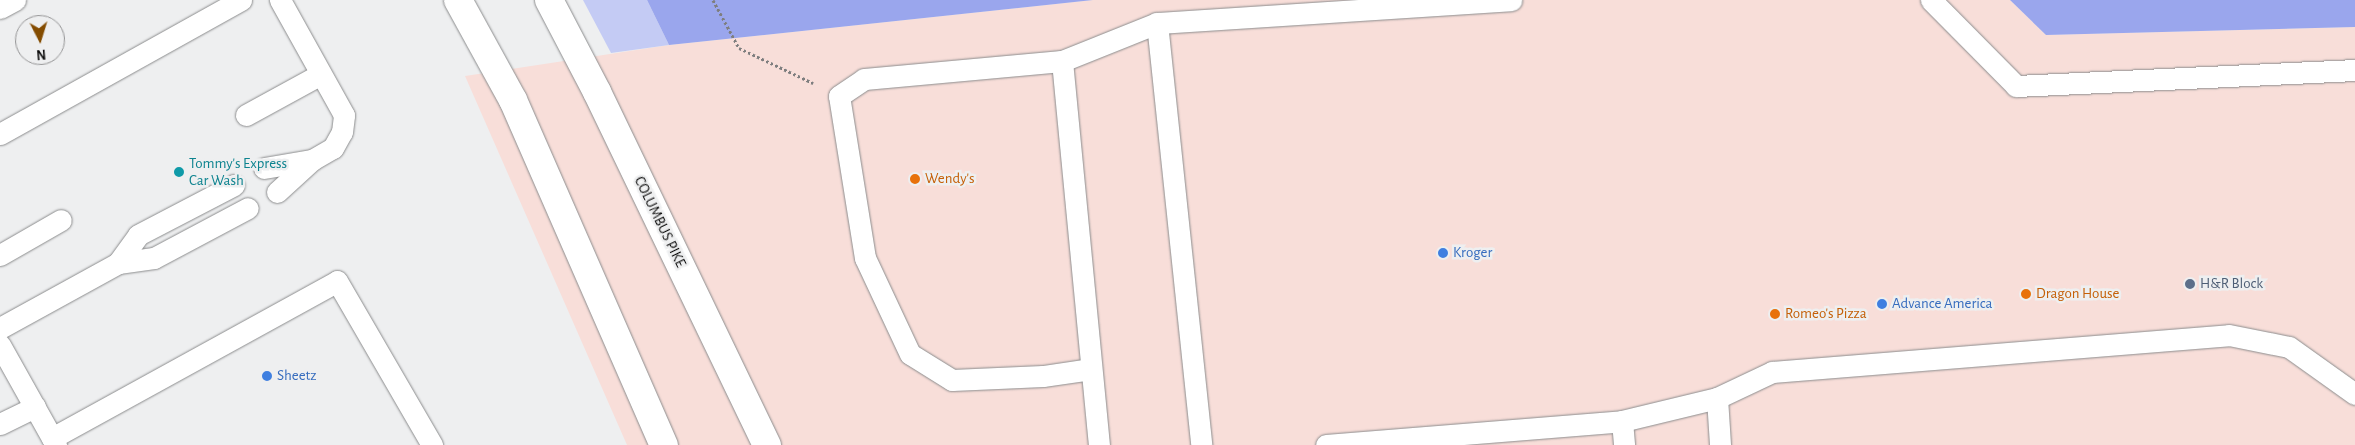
<!DOCTYPE html>
<html>
<head>
<meta charset="utf-8">
<style>
  body { margin:0 }
  #map { position:relative; width:2355px; height:445px; overflow:hidden; background:#eeeff0; font-family:"Alegreya Sans",sans-serif }
  div>[style] { position:absolute }
  .commercial>* { inset:0; background:#f8ded9 }
  .green>* { inset:0; background:#c4cbf4 }
  .forest>* { inset:0; background:#9aa6ed }
  .path>* { height:3px; margin-top:-1.5px; transform-origin:0; background:repeating-linear-gradient(90deg,#7e7e7f 0 2.5px,transparent 0 5px) }
  .roads { filter:drop-shadow(0 0 1px #8b8c8d) drop-shadow(0 0 1px #8b8c8d) }
  .service>* { height:21px; margin:-10.5px; padding:0 10.5px; transform-origin:10.5px; border-radius:10.5px; background:#fff }
  .trunk>* { height:28px; margin:-14px; padding:0 14px; transform-origin:14px; border-radius:14px; background:#fff }
  .dots>* { width:14px; height:14px; translate:-50% -50%; box-sizing:border-box; border:2px solid #eeeff0; border-radius:50% }
  span { translate:-50% -50%; white-space:nowrap; text-align:center; line-height:1.15; -webkit-text-stroke:5px #eeeff0; paint-order:stroke }
  .culture-label { font-size:15px; color:#0d838f }
  .left { translate:0 -50%; text-align:left }
  .food-label { font-size:15px; color:#c56008 }
  .street-label { font-size:15px; color:#0c0c0c }
  .shop-label { font-size:15px; color:#366cbe }
  .service-label { font-size:15px; color:#4e5e75 }
  .north { position:absolute; left:15px; top:15px; width:50px; height:50px; box-sizing:border-box; background:#eeeff0; border:1px solid #949495; border-radius:50%; rotate:175deg; font-size:14px; font-weight:700; line-height:20px; text-align:center; color:#0c0c0c }
  .north::after { content:''; display:block; margin:auto; width:18px; height:22px; background:#844c00; clip-path:polygon(50% 0,100% 100%,50% 72%,0 100%) }
</style>
</head>
<body>
<div id="map">
  <div class="commercial">
    <i style="clip-path:polygon(1093px 0,2010px 0,2046px 35px,2355px 27px,2355px 445px,627px 445px,465px 76px,669px 45px)"></i>
  </div>
  <div class="green">
    <i style="clip-path:polygon(583px 0,647px 0,669px 45px,611px 53px)"></i>
  </div>
  <div class="forest">
    <i style="clip-path:polygon(647px 0,1093px 0,669px 45px)"></i>
    <i style="clip-path:polygon(2010px 0,2355px 0,2355px 27px,2046px 35px)"></i>
  </div>
  <div class="path">
    <i style="left:713px;top:0;width:55px;rotate:61.6deg"></i>
    <i style="left:739px;top:48px;width:82px;rotate:25.3deg"></i>
  </div>
  <div class="roads">
    <div class="service">
      <i style="left:1931px;top:0;width:121px;rotate:45.3deg"></i>
      <i style="left:2016px;top:86px;width:339px;rotate:-2.7deg"></i>
      <i style="left:0;top:8px;width:17px;rotate:-28deg"></i>
      <i style="left:1157px;top:23px;width:424px;rotate:84deg"></i>
      <i style="left:1062px;top:61px;width:102px;rotate:-21.8deg"></i>
      <i style="left:1157px;top:23px;width:355px;rotate:-3.7deg"></i>
      <i style="left:246px;top:115px;width:85px;rotate:-28.7deg"></i>
      <i style="left:0;top:134px;width:276px;rotate:-29.1deg"></i>
      <i style="left:264px;top:168px;width:49px;rotate:-9.5deg"></i>
      <i style="left:277px;top:192px;width:47px;rotate:-42.4deg"></i>
      <i style="left:312px;top:160px;width:24px;rotate:-30deg"></i>
      <i style="left:333px;top:148px;width:18px;rotate:-61deg"></i>
      <i style="left:342px;top:132px;width:17px;rotate:-83deg"></i>
      <i style="left:344px;top:115px;width:132px;rotate:-119.1deg"></i>
      <i style="left:0;top:255px;width:70px;rotate:-29.8deg"></i>
      <i style="left:118px;top:263px;width:34px;rotate:-54deg"></i>
      <i style="left:138px;top:235px;width:108px;rotate:-27.5deg"></i>
      <i style="left:0;top:328px;width:135px;rotate:-28.8deg"></i>
      <i style="left:118px;top:263px;width:36px;rotate:-8deg"></i>
      <i style="left:154px;top:258px;width:106px;rotate:-28deg"></i>
      <i style="left:0;top:345px;width:115px;rotate:60.8deg"></i>
      <i style="left:1091px;top:369px;width:49px;rotate:171.7deg"></i>
      <i style="left:1043px;top:376px;width:91px;rotate:177.5deg"></i>
      <i style="left:952px;top:380px;width:49px;rotate:-148.2deg"></i>
      <i style="left:910px;top:354px;width:106px;rotate:-115.1deg"></i>
      <i style="left:865px;top:258px;width:164px;rotate:-99.1deg"></i>
      <i style="left:839px;top:96px;width:30px;rotate:-34deg"></i>
      <i style="left:864px;top:79px;width:199px;rotate:-5.2deg"></i>
      <i style="left:1062px;top:61px;width:386px;rotate:84.5deg"></i>
      <i style="left:1717px;top:398px;width:47px;rotate:86.3deg"></i>
      <i style="left:1622px;top:421px;width:24px;rotate:85deg"></i>
      <i style="left:0;top:424px;width:39px;rotate:-26deg"></i>
      <i style="left:52px;top:438px;width:325px;rotate:-28.8deg"></i>
      <i style="left:337px;top:281px;width:190px;rotate:59.9deg"></i>
      <i style="left:1326px;top:445px;width:297px;rotate:-4.6deg"></i>
      <i style="left:1622px;top:421px;width:98px;rotate:-13.6deg"></i>
      <i style="left:1717px;top:398px;width:61px;rotate:-25.3deg"></i>
      <i style="left:1772px;top:372px;width:458px;rotate:-4.6deg"></i>
      <i style="left:2229px;top:335px;width:61px;rotate:11.3deg"></i>
      <i style="left:2289px;top:347px;width:81px;rotate:35.5deg"></i>
    </div>
    <div class="trunk">
      <i style="left:458px;top:0;width:114px;rotate:61.2deg"></i>
      <i style="left:513px;top:100px;width:377px;rotate:66.4deg"></i>
      <i style="left:549px;top:0;width:104px;rotate:62.4deg"></i>
      <i style="left:597px;top:92px;width:392px;rotate:64.3deg"></i>
    </div>
  </div>
  <div class="dots">
    <i style="left:179px;top:172px;background:#0f9aa8"></i>
    <i style="left:915px;top:179px;background:#e8710a"></i>
    <i style="left:1443px;top:253px;background:#3f7fe0"></i>
    <i style="left:2190px;top:284px;background:#5c6f8a"></i>
    <i style="left:2026px;top:294px;background:#e8710a"></i>
    <i style="left:1882px;top:304px;background:#3f7fe0"></i>
    <i style="left:1775px;top:314px;background:#e8710a"></i>
    <i style="left:267px;top:376px;background:#3f7fe0"></i>
  </div>
  <div class="culture-label">
    <span class="left" style="left:189px;top:172px">Tommy's Express<br>Car Wash</span>
  </div>
  <div class="food-label">
    <span class="left" style="left:925px;top:179px">Wendy's</span>
    <span class="left" style="left:2036px;top:294px">Dragon House</span>
    <span class="left" style="left:1785px;top:314px">Romeo's Pizza</span>
  </div>
  <div class="street-label">
    <span style="left:660px;top:222px;rotate:64deg">COLUMBUS PIKE</span>
  </div>
  <div class="shop-label">
    <span class="left" style="left:1453px;top:253px">Kroger</span>
    <span class="left" style="left:1892px;top:304px">Advance America</span>
    <span class="left" style="left:277px;top:376px">Sheetz</span>
  </div>
  <div class="service-label">
    <span class="left" style="left:2200px;top:284px">H&amp;R Block</span>
  </div>
  <div class="north">N</div>
</div>
</body>
</html>
